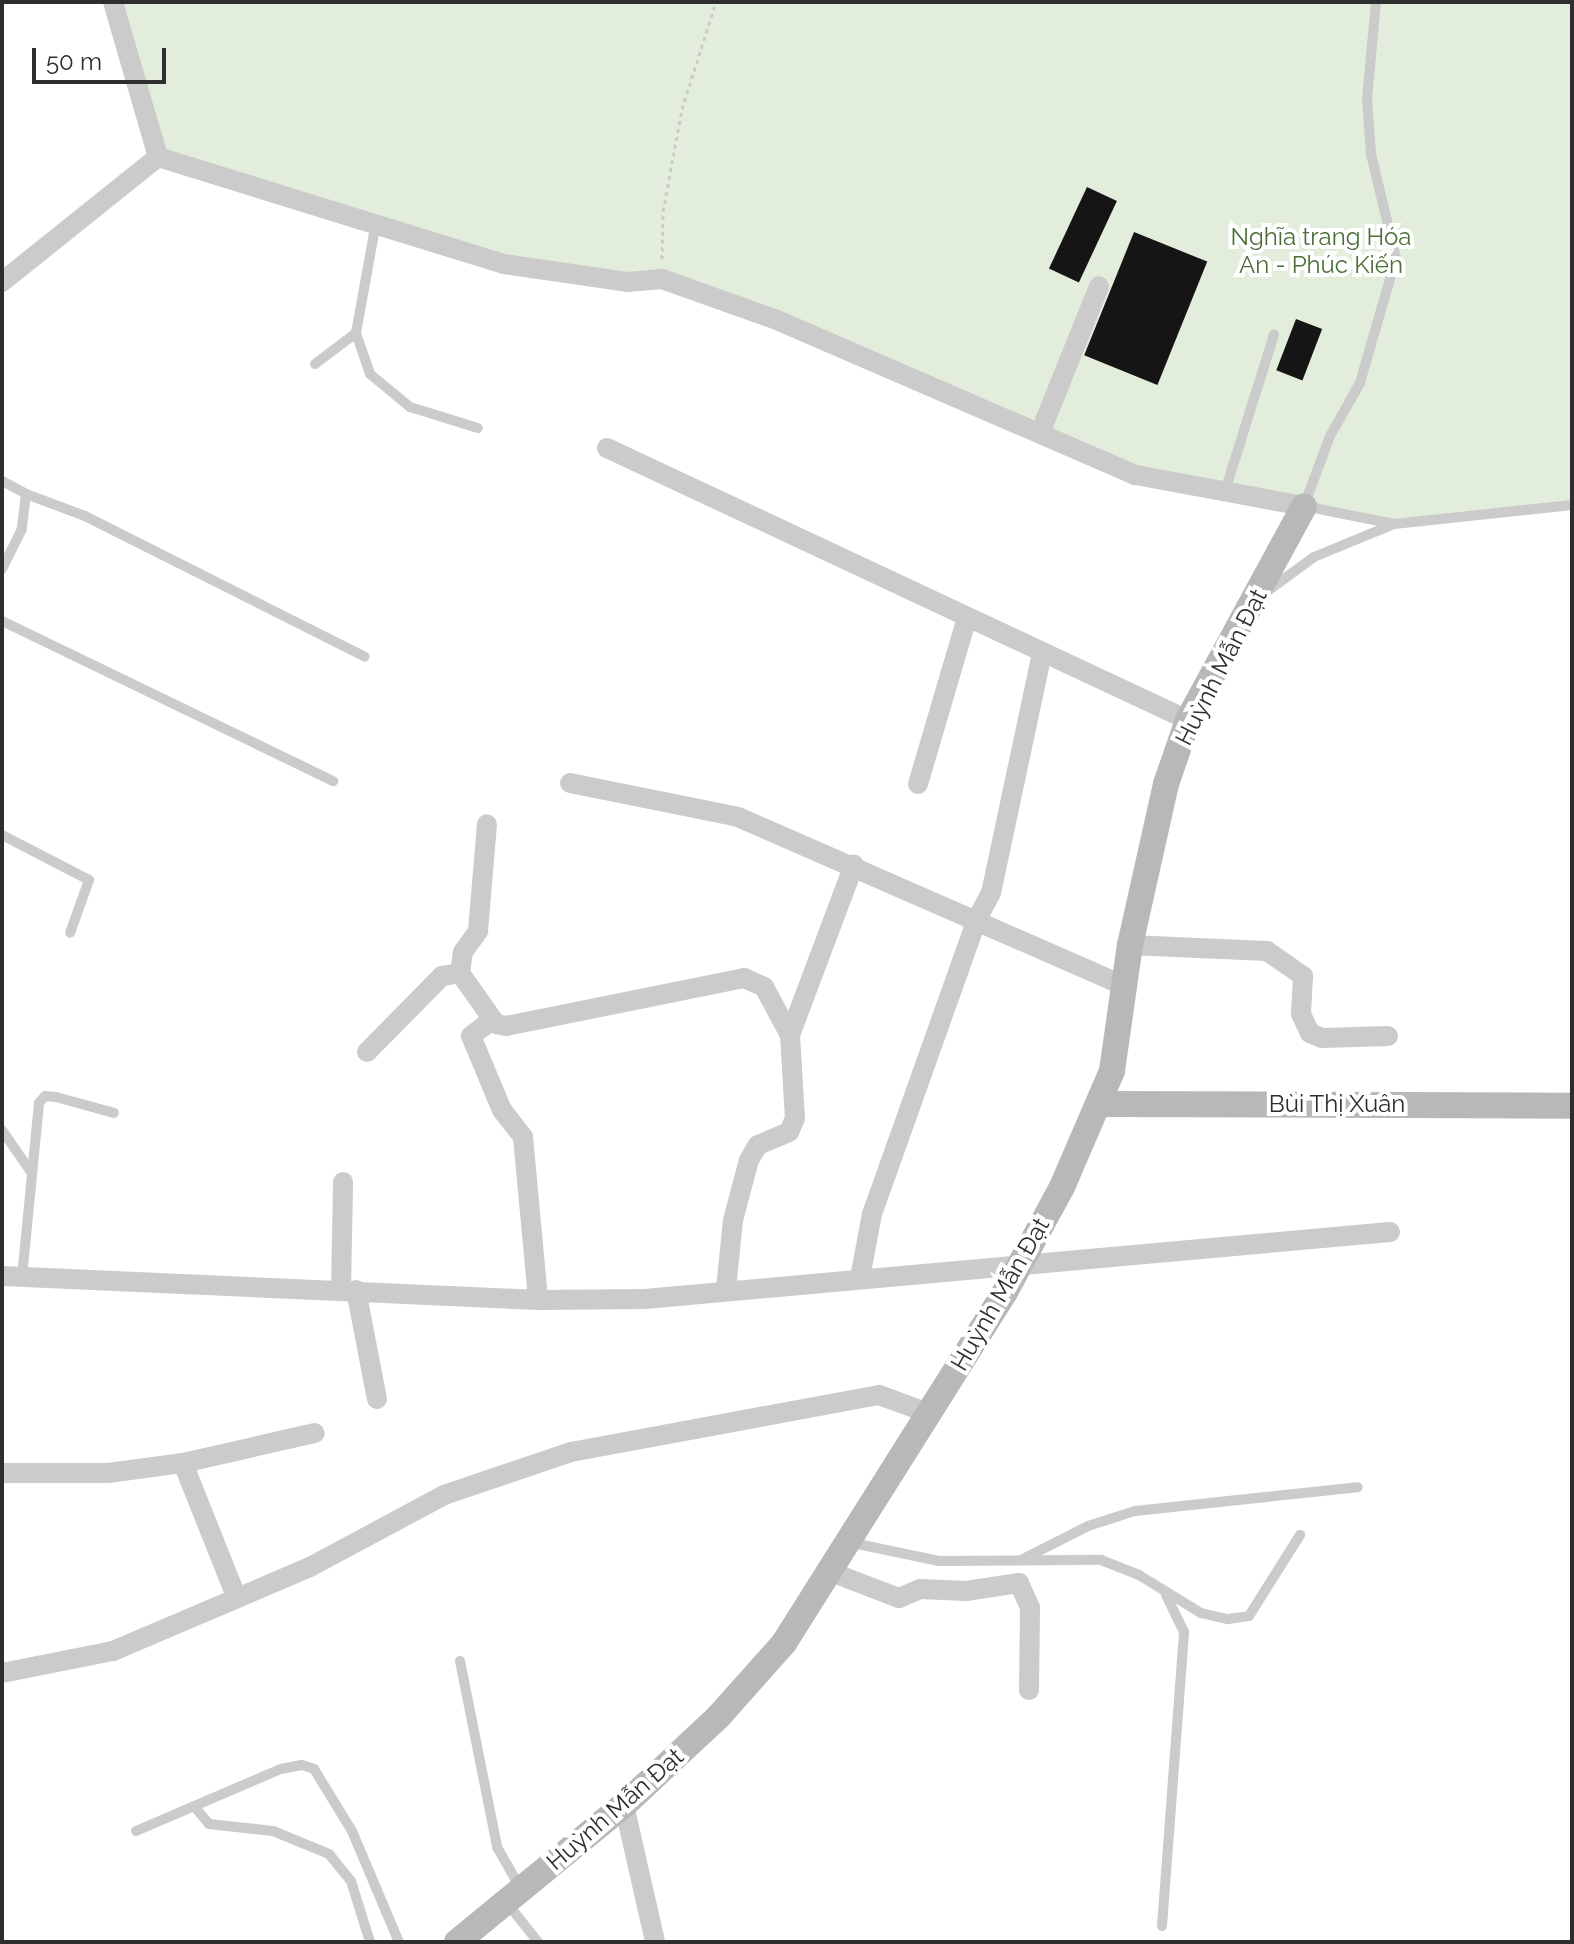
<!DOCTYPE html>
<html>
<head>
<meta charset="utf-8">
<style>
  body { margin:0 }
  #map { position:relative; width:1574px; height:1944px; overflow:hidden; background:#fff; font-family:Raleway,sans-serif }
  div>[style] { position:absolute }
  .green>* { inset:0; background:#e3eddb }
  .building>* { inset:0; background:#151515; transform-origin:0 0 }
  .path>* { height:3px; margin-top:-1.5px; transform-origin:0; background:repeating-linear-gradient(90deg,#cbcbcb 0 4px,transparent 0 8px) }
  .lane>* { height:10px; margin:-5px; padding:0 5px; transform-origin:5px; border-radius:5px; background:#cbcbcb }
  .street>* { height:20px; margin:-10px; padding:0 10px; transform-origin:10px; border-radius:10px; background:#cbcbcb }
  .secondary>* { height:26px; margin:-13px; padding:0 13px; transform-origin:13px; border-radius:13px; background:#b8b8b8 }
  span { translate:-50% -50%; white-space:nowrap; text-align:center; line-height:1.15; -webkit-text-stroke:8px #fff; paint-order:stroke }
  .park-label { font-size:24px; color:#4b6e38 }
  .street-label { font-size:24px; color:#2e2e2e }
  .frame { position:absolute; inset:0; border:4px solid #2e2e2e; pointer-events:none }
  .scale { position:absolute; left:32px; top:48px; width:134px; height:36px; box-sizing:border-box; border:4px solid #2e2e2e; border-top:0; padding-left:10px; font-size:24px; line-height:28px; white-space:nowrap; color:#2e2e2e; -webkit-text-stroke:6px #fff; paint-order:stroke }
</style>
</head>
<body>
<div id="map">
  <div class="green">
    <i style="clip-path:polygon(119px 2px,1572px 2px,1572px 501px,1393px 520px,1137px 469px,895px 365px,628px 277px,507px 259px,163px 152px)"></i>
  </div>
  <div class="building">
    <i style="left:1087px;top:187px;width:33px;height:90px;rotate:25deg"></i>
    <i style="left:1134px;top:232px;width:79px;height:133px;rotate:22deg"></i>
    <i style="left:1296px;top:319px;width:28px;height:55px;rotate:21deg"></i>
  </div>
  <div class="path">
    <i style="left:662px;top:259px;width:48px;rotate:-88.8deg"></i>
    <i style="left:663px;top:211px;width:104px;rotate:-79.4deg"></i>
    <i style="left:682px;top:109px;width:112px;rotate:-72.4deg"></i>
  </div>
  <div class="lane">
    <i style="left:1376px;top:2px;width:97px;rotate:95.3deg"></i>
    <i style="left:1367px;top:99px;width:55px;rotate:85.8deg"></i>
    <i style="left:1371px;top:154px;width:107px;rotate:76.5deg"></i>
    <i style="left:1396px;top:258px;width:130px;rotate:106.1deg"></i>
    <i style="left:1360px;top:383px;width:61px;rotate:119.5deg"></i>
    <i style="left:1330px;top:436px;width:75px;rotate:110.4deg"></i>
    <i style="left:1304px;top:506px;width:92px;rotate:11.3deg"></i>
    <i style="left:375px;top:228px;width:107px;rotate:100.3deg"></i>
    <i style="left:356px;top:333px;width:43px;rotate:71.1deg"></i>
    <i style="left:370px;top:374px;width:52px;rotate:39.5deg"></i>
    <i style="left:410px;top:407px;width:71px;rotate:17.2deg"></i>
    <i style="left:315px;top:364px;width:51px;rotate:-37.1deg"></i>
    <i style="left:2px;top:481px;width:27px;rotate:28deg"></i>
    <i style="left:26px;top:494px;width:35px;rotate:97deg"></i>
    <i style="left:22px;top:529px;width:45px;rotate:116.6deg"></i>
    <i style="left:1225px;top:491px;width:164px;rotate:-72.6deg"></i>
    <i style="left:26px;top:494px;width:63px;rotate:20.4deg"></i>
    <i style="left:85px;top:516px;width:313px;rotate:26.7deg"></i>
    <i style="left:1265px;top:593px;width:61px;rotate:-36.3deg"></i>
    <i style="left:1314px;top:557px;width:87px;rotate:-22.4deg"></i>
    <i style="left:1394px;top:524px;width:179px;rotate:-6.1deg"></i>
    <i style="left:2px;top:621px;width:368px;rotate:25.8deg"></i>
    <i style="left:2px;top:835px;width:98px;rotate:27.3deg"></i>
    <i style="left:89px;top:880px;width:56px;rotate:109.7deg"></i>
    <i style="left:2px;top:1130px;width:51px;rotate:55.4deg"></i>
    <i style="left:22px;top:1277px;width:175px;rotate:-84.4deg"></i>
    <i style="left:39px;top:1103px;width:9px;rotate:-49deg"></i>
    <i style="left:45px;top:1096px;width:11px;rotate:5deg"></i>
    <i style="left:56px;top:1097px;width:60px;rotate:15.4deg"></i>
    <i style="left:848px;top:1542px;width:93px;rotate:11.8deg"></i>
    <i style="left:939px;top:1561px;width:162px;rotate:-0.4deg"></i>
    <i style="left:1101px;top:1560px;width:41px;rotate:21.5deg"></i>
    <i style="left:1139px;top:1575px;width:73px;rotate:31.5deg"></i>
    <i style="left:1201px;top:1613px;width:28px;rotate:13deg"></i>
    <i style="left:1228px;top:1619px;width:21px;rotate:-8deg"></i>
    <i style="left:1249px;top:1616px;width:96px;rotate:-57.8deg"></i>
    <i style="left:1023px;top:1559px;width:73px;rotate:-26.9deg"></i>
    <i style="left:1088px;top:1526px;width:49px;rotate:-17.7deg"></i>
    <i style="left:1135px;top:1511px;width:224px;rotate:-6.1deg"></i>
    <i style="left:460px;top:1661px;width:190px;rotate:78.7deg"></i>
    <i style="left:497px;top:1847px;width:48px;rotate:60.3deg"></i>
    <i style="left:194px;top:1806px;width:23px;rotate:50deg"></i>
    <i style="left:209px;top:1824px;width:64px;rotate:6.2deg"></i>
    <i style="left:273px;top:1831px;width:61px;rotate:22.3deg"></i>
    <i style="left:329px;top:1854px;width:35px;rotate:51deg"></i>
    <i style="left:351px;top:1881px;width:64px;rotate:72.7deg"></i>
    <i style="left:136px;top:1831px;width:158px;rotate:-23.2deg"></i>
    <i style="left:281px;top:1769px;width:21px;rotate:-11deg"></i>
    <i style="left:302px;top:1765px;width:13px;rotate:18deg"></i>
    <i style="left:314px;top:1769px;width:73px;rotate:58.5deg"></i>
    <i style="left:352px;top:1831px;width:121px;rotate:67.1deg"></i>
    <i style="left:507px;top:1903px;width:50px;rotate:51.5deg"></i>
    <i style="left:1162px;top:1926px;width:295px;rotate:-85.7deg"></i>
    <i style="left:1184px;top:1632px;width:41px;rotate:-115.9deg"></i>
  </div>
  <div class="street">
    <i style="left:113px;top:2px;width:161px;rotate:73.8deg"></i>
    <i style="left:158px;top:157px;width:362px;rotate:17.2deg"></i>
    <i style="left:504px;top:264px;width:124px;rotate:8.3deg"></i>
    <i style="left:627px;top:282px;width:35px;rotate:-5deg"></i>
    <i style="left:662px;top:279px;width:122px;rotate:19.6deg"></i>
    <i style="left:777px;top:320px;width:391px;rotate:23.4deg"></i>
    <i style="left:1136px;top:475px;width:171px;rotate:10.5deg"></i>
    <i style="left:2px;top:282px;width:200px;rotate:-38.7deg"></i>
    <i style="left:1040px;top:433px;width:158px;rotate:-68.1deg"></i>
    <i style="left:607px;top:448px;width:642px;rotate:25.09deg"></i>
    <i style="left:570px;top:783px;width:171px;rotate:11.4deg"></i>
    <i style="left:738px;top:817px;width:421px;rotate:23.6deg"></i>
    <i style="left:918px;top:784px;width:173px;rotate:-73.6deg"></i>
    <i style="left:1130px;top:945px;width:137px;rotate:2.5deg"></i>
    <i style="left:1267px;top:951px;width:44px;rotate:34.8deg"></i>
    <i style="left:1303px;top:976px;width:38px;rotate:93deg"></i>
    <i style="left:1301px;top:1014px;width:21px;rotate:65deg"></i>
    <i style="left:1310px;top:1033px;width:13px;rotate:23deg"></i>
    <i style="left:1322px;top:1038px;width:66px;rotate:-1.7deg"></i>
    <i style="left:460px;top:973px;width:21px;rotate:-82deg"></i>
    <i style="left:463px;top:952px;width:26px;rotate:-54deg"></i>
    <i style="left:478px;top:931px;width:107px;rotate:-85.2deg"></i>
    <i style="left:492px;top:1020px;width:26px;rotate:143deg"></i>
    <i style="left:471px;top:1036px;width:80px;rotate:67.3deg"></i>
    <i style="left:502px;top:1110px;width:34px;rotate:52deg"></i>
    <i style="left:523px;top:1137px;width:164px;rotate:84.7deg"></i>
    <i style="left:790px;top:1035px;width:182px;rotate:-69.4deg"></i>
    <i style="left:367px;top:1052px;width:107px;rotate:-45.4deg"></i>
    <i style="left:442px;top:976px;width:18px;rotate:-9deg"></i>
    <i style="left:460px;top:973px;width:62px;rotate:54.8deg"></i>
    <i style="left:496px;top:1024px;width:10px;rotate:11deg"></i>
    <i style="left:506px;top:1026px;width:243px;rotate:-11.4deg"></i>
    <i style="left:744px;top:978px;width:22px;rotate:24deg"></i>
    <i style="left:764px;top:987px;width:55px;rotate:61.6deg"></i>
    <i style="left:790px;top:1035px;width:83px;rotate:86.6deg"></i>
    <i style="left:795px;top:1118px;width:15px;rotate:113deg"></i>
    <i style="left:789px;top:1132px;width:34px;rotate:157deg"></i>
    <i style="left:758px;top:1145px;width:17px;rotate:121deg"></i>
    <i style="left:749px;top:1160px;width:62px;rotate:104.9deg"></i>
    <i style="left:733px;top:1220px;width:69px;rotate:95.8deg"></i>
    <i style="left:2px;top:1276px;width:537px;rotate:2.56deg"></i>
    <i style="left:538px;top:1300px;width:107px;rotate:-0.5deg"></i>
    <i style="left:645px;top:1299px;width:748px;rotate:-5.14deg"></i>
    <i style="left:860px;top:1278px;width:65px;rotate:-79.4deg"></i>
    <i style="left:872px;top:1214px;width:313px;rotate:-70.4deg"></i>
    <i style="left:977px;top:919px;width:30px;rotate:-62deg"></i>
    <i style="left:991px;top:893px;width:245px;rotate:-78deg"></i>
    <i style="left:341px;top:1289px;width:107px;rotate:-88.9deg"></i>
    <i style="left:356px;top:1290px;width:111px;rotate:79.1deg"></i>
    <i style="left:183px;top:1463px;width:143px;rotate:68.3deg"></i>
    <i style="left:2px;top:1473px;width:106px"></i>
    <i style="left:108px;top:1473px;width:76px;rotate:-7.6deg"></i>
    <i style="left:183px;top:1463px;width:135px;rotate:-12.8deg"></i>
    <i style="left:831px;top:1572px;width:73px;rotate:20.9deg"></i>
    <i style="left:899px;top:1598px;width:23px;rotate:-23deg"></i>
    <i style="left:920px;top:1589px;width:46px;rotate:2.5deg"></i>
    <i style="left:966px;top:1591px;width:54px;rotate:-8.6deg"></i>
    <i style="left:1019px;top:1583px;width:27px;rotate:66deg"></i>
    <i style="left:1030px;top:1608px;width:82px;rotate:90.7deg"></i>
    <i style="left:2px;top:1673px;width:113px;rotate:-11.2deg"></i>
    <i style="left:113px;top:1651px;width:214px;rotate:-23.1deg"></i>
    <i style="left:310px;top:1567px;width:152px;rotate:-28.2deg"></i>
    <i style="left:444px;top:1495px;width:134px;rotate:-18.7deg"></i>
    <i style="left:571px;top:1452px;width:313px;rotate:-10.5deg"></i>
    <i style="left:879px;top:1395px;width:52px;rotate:20.2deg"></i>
    <i style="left:624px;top:1805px;width:140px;rotate:77.2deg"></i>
  </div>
  <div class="secondary">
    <i style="left:1101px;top:1104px;width:471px;rotate:0.2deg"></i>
    <i style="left:457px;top:1942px;width:216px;rotate:-39.4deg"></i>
    <i style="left:624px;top:1805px;width:130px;rotate:-43.1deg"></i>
    <i style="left:719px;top:1716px;width:98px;rotate:-48.3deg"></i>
    <i style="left:784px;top:1643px;width:415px;rotate:-57.8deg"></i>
    <i style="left:1005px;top:1292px;width:119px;rotate:-61.5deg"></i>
    <i style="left:1062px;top:1187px;width:126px;rotate:-66.7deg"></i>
    <i style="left:1112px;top:1071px;width:127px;rotate:-81.9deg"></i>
    <i style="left:1130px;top:945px;width:165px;rotate:-77.4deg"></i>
    <i style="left:1166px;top:784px;width:68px;rotate:-71deg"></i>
    <i style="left:1188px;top:720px;width:243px;rotate:-61.5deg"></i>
  </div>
  <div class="park-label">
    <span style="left:1321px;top:251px">Nghĩa trang Hóa<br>An - Phúc Kiến</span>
  </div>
  <div class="street-label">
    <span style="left:1221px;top:667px;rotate:-63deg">Huỳnh Mẫn Đạt</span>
    <span style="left:1337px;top:1104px">Bùi Thị Xuân</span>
    <span style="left:1000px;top:1294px;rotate:-60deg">Huỳnh Mẫn Đạt</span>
    <span style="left:615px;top:1809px;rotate:-41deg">Huỳnh Mẫn Đạt</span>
  </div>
  <div class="frame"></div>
  <div class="scale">50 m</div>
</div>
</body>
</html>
